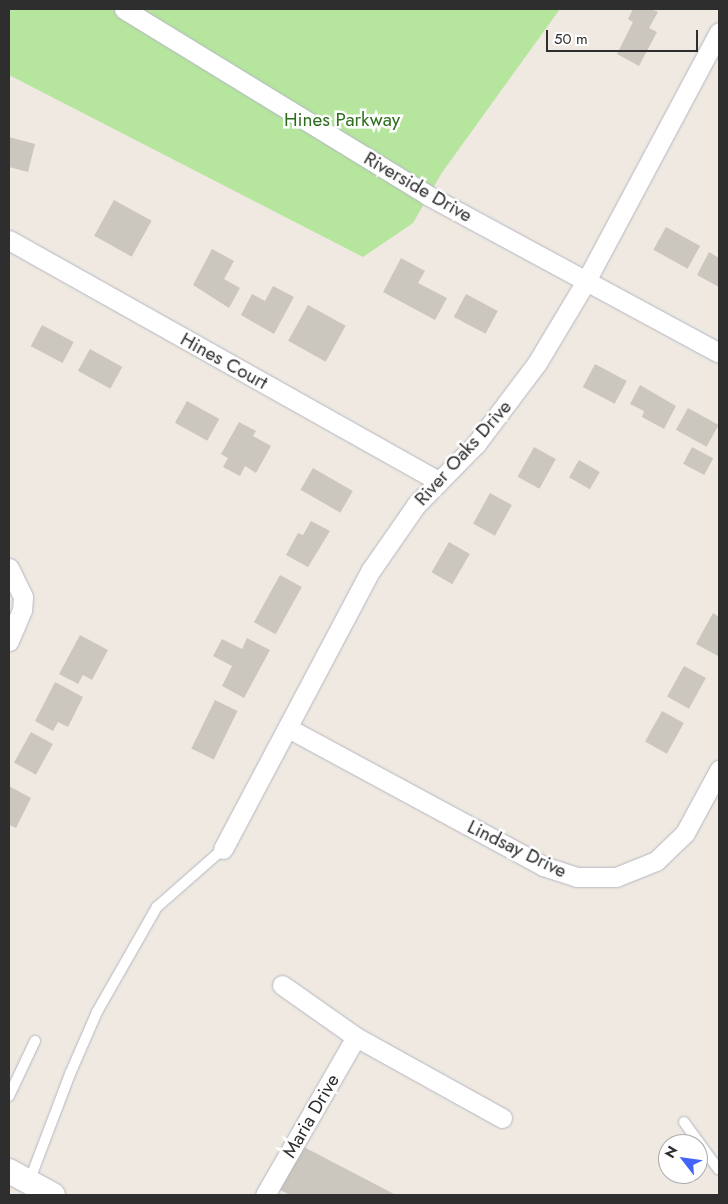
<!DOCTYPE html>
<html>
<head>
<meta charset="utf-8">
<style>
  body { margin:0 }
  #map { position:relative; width:728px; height:1204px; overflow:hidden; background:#efe9e1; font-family:Jost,sans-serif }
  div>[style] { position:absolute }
  .green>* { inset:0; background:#b6e59e }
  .building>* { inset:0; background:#cbc7bf; transform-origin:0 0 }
  .roads { filter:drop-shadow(0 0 1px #b4b7c1) drop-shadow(0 0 1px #b4b7c1) }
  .service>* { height:10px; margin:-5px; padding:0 5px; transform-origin:5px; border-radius:5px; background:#fff }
  .minor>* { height:19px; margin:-9.5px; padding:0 9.5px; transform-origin:9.5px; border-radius:9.5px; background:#fff }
  .tertiary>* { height:24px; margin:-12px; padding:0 12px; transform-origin:12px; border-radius:12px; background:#fff }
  span { translate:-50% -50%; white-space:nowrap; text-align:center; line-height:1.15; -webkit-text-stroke:5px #fff; paint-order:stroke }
  .park-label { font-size:19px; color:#2c6e1b }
  .street-label { font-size:19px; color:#2e2e2e }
  .frame { position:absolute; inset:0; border:10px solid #2e2e2e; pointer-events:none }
  .north { position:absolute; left:658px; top:1134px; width:50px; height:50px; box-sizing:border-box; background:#fff; border:1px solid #ababab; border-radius:50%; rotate:300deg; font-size:14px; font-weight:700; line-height:20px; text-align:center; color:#2e2e2e }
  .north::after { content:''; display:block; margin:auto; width:18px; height:22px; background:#4264fb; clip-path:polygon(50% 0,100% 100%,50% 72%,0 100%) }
  .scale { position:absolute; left:546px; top:30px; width:152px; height:22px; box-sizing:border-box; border:2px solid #2e2e2e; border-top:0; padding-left:6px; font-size:15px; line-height:18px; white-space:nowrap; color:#2e2e2e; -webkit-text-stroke:4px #fff; paint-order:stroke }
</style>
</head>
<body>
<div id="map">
  <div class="green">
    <i style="clip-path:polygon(9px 9px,560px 9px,441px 174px,413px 223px,363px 257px,9px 75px)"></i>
  </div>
  <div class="building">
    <i style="clip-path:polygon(633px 9px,651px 9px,658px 12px,649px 28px,657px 32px,639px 66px,617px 54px,633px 22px,628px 19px)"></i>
    <i style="clip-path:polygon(9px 137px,35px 144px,28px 172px,9px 167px)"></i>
    <i style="left:114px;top:200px;width:43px;height:41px;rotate:29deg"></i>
    <i style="left:666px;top:227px;width:39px;height:26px;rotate:29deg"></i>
    <i style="clip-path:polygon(212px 249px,234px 261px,224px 279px,240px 288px,229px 308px,193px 285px)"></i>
    <i style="clip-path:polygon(709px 252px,719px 258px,719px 287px,697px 275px)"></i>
    <i style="clip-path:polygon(401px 258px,425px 271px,418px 283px,447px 298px,435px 320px,383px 292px)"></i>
    <i style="clip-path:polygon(273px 286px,294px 297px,274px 334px,241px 315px,252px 294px,265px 301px)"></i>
    <i style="left:466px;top:294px;width:36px;height:26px;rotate:28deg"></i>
    <i style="left:308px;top:305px;width:43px;height:41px;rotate:29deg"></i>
    <i style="left:42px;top:325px;width:36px;height:24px;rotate:28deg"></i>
    <i style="left:90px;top:349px;width:37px;height:25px;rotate:29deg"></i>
    <i style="left:595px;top:364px;width:36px;height:26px;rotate:28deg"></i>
    <i style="clip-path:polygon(640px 385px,676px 406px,664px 429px,642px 417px,644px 411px,630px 404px)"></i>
    <i style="left:187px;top:401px;width:37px;height:25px;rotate:29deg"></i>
    <i style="left:688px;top:408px;width:35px;height:25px;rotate:29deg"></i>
    <i style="clip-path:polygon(239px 422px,256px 431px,253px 436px,271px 446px,256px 473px,245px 466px,240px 476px,223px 467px,228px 458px,221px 454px)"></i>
    <i style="left:534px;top:447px;width:25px;height:34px;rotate:29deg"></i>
    <i style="left:692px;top:447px;width:24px;height:19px;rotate:28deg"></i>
    <i style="left:579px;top:460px;width:24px;height:20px;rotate:30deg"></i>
    <i style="left:313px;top:468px;width:46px;height:25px;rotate:30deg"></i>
    <i style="left:490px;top:493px;width:25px;height:35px;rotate:29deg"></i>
    <i style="clip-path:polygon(311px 521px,330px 531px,308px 567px,286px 555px,298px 533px,303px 535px)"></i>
    <i style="left:449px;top:542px;width:24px;height:35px;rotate:30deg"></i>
    <i style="left:280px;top:575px;width:25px;height:54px;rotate:29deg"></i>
    <i style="clip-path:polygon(713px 613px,719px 617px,718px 656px,696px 644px)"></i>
    <i style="clip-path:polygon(80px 635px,108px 650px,92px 680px,83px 675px,78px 684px,59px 674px)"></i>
    <i style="clip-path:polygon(247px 638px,270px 650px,244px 698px,222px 686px,232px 666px,213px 656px,222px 639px,242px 649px)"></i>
    <i style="left:684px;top:666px;width:25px;height:35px;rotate:29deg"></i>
    <i style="clip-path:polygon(55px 682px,83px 697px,68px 727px,58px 722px,53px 731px,35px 721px)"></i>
    <i style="left:215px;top:700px;width:25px;height:54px;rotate:26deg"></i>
    <i style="left:662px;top:711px;width:25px;height:35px;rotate:29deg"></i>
    <i style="left:31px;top:732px;width:25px;height:35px;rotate:29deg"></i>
    <i style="clip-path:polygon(9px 786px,31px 798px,16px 828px,9px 825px)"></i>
    <i style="clip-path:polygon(302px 1146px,396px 1195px,290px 1195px,280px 1190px)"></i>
  </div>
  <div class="roads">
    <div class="service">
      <i style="left:9px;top:1096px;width:61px;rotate:-64.7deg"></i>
      <i style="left:684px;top:1122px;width:59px;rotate:53.9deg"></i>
      <i style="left:29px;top:1182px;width:116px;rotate:-69.2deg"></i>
      <i style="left:70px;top:1074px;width:68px;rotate:-66.5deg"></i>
      <i style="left:97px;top:1012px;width:121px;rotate:-60.3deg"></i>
      <i style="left:157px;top:907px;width:88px;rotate:-41.3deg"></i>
    </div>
    <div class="minor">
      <i style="left:124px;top:9px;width:356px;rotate:31.5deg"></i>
      <i style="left:427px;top:195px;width:332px;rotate:28.4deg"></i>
      <i style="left:9px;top:240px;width:493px;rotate:29.3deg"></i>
      <i style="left:9px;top:568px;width:32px;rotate:64deg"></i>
      <i style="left:23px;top:597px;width:13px;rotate:94deg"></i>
      <i style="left:22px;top:610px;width:34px;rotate:113deg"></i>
      <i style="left:288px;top:728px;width:290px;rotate:28.4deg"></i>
      <i style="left:543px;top:866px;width:35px;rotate:18deg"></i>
      <i style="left:576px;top:877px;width:40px"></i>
      <i style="left:616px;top:877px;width:43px;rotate:-21.8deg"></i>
      <i style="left:656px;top:861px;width:40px;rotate:-44deg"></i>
      <i style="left:685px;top:833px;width:72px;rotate:-61.6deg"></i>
      <i style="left:223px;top:849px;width:316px;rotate:-62.1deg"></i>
      <i style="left:371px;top:570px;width:79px;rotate:-55.3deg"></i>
      <i style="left:416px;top:505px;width:86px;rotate:-45.5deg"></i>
      <i style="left:476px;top:444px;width:101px;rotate:-53deg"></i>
      <i style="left:537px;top:363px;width:96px;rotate:-59.1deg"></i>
      <i style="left:586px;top:281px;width:282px;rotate:-61.9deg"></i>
      <i style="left:282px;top:985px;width:90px;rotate:35.1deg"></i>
      <i style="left:356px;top:1037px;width:167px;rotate:29deg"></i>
      <i style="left:265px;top:1195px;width:182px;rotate:-60.1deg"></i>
    </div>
    <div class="tertiary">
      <i style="left:9px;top:1171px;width:50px;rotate:28.6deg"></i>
    </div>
  </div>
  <div class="park-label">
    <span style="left:342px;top:120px">Hines Parkway</span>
  </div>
  <div class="street-label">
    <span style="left:418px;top:187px;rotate:30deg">Riverside Drive</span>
    <span style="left:224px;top:361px;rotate:29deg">Hines Court</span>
    <span style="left:463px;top:453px;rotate:-48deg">River Oaks Drive</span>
    <span style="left:517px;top:849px;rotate:26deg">Lindsay Drive</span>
    <span style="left:311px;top:1116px;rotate:-60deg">Maria Drive</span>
  </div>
  <div class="frame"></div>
  <div class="north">N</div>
  <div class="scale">50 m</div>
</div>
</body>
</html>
